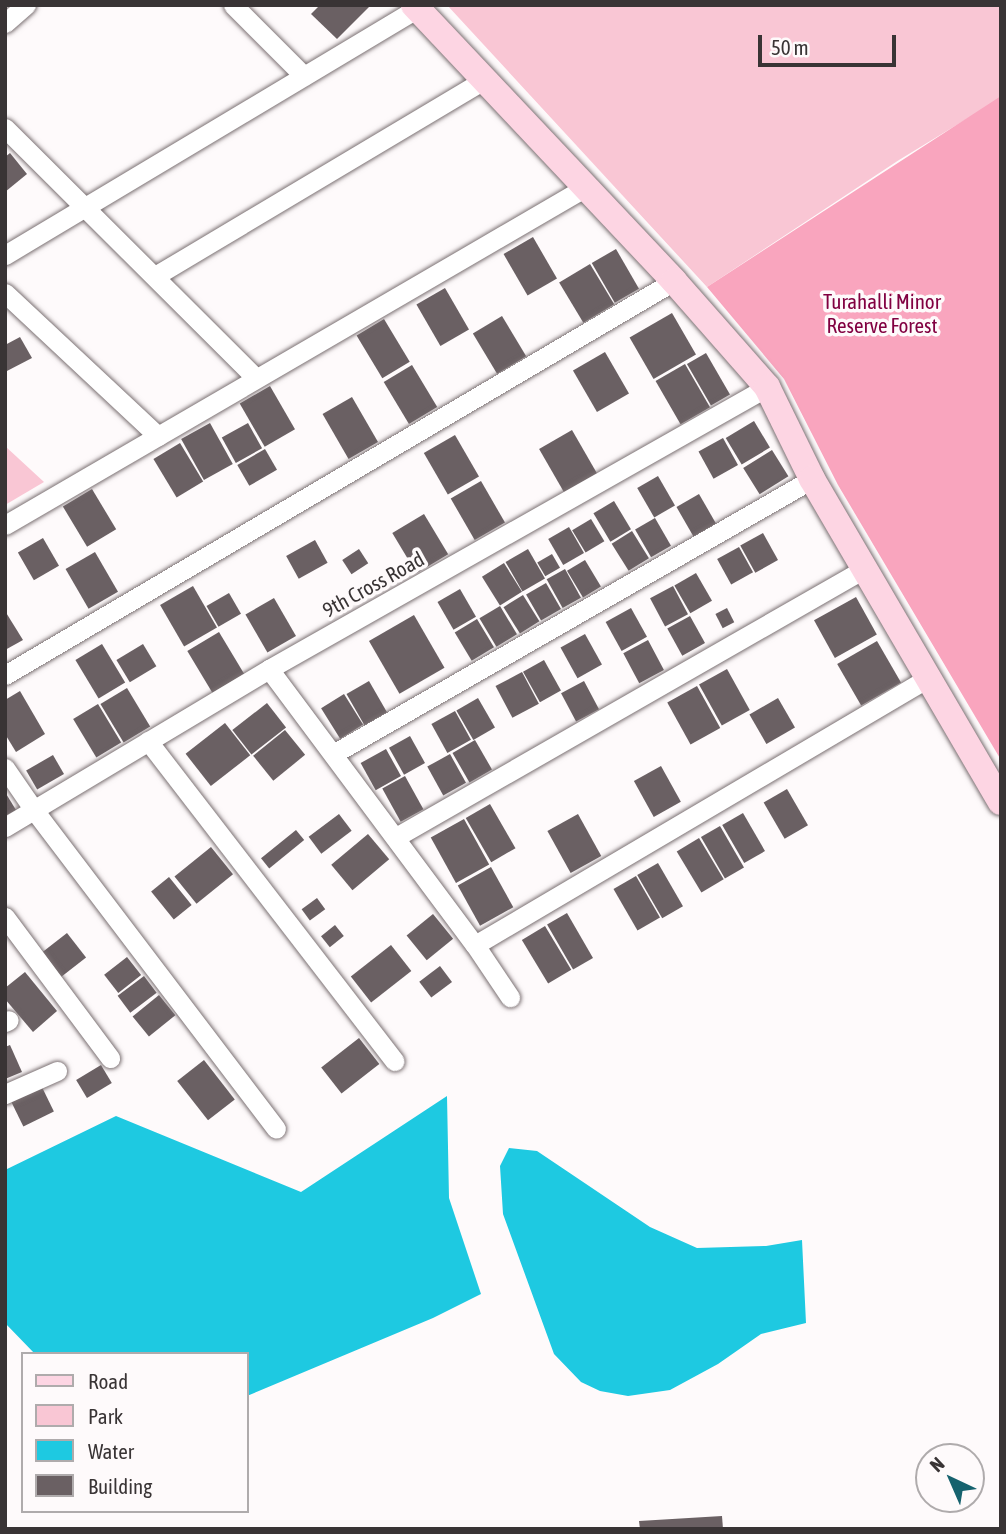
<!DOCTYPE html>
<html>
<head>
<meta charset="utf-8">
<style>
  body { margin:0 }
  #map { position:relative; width:1006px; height:1534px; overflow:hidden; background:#fefafb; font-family:"Asap Condensed",sans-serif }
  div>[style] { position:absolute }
  .green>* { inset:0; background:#f9c6d4 }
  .forest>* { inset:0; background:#f9a5be }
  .water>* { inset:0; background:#1ec9e1 }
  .building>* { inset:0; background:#6a6063; transform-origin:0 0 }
  .roads { filter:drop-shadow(0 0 2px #7b7173) drop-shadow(0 0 2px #7b7173) }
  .street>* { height:19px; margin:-9.5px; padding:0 9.5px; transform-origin:9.5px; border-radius:9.5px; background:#fff }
  .secondary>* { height:26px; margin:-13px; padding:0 13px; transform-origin:13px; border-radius:13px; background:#fdd5e3 }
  span { translate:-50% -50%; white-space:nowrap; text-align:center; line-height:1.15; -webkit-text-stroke:7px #fefafb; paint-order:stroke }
  .park-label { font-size:21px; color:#810041 }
  .street-label { font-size:21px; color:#393435 }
  .frame { position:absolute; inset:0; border:7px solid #393435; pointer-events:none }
  .legend { position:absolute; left:21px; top:1352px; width:228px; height:161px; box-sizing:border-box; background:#fefafb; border:2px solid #afabac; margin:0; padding:9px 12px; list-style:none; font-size:21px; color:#393435 }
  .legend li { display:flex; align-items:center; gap:14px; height:35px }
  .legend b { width:35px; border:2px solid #afabac }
  .north { position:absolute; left:915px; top:1443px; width:70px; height:70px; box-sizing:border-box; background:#fefafb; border:2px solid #afabac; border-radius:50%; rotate:316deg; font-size:19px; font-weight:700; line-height:28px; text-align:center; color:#393435 }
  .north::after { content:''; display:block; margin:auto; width:24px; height:32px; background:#16626e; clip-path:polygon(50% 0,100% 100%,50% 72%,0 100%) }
  .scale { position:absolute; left:758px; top:35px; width:138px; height:32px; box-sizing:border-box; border:4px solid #393435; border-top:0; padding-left:9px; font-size:21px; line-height:24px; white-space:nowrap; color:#393435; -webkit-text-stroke:5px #fefafb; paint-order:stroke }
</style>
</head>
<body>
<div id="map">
  <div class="green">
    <i style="clip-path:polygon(447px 5px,1001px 5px,1001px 98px,899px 160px,707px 287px)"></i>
    <i style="clip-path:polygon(5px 446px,44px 482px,5px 505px)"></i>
  </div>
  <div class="forest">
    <i style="clip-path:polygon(1001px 96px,1001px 760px,838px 485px,784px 379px,707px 287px)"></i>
  </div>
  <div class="water">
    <i style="clip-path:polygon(447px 1096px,449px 1198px,481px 1294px,433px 1318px,247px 1396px,247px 1354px,35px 1354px,5px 1323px,5px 1170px,116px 1116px,301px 1192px)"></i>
    <i style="clip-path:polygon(509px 1148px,537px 1151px,650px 1227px,697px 1248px,766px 1246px,802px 1240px,806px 1323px,761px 1334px,718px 1364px,670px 1390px,628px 1396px,600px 1391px,581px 1382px,554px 1354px,503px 1214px,500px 1166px)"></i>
  </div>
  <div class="building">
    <i style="clip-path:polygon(320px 5px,371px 5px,337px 39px,311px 14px)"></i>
    <i style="clip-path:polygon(10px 153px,27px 174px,5px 192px,5px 157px)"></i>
    <i style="left:533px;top:237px;width:48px;height:34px;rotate:60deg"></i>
    <i style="left:616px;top:249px;width:46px;height:28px;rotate:60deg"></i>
    <i style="left:590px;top:264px;width:47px;height:36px;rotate:59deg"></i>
    <i style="left:445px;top:288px;width:48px;height:33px;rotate:60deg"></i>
    <i style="left:672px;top:313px;width:48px;height:49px;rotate:60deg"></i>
    <i style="left:502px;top:316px;width:47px;height:34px;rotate:59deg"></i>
    <i style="left:384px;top:319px;width:50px;height:32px;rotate:59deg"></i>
    <i style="clip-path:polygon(20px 337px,32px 358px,5px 372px,5px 345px)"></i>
    <i style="left:605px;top:352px;width:48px;height:37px;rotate:60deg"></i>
    <i style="left:706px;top:353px;width:48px;height:22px;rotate:60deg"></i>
    <i style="left:685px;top:364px;width:50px;height:34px;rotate:60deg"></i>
    <i style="left:412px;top:365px;width:49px;height:33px;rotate:59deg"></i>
    <i style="left:270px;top:386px;width:50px;height:35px;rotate:60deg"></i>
    <i style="left:352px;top:397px;width:52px;height:34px;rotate:60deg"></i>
    <i style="left:754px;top:421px;width:31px;height:33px;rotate:59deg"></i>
    <i style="left:210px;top:423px;width:47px;height:33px;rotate:61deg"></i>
    <i style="left:248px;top:423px;width:29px;height:30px;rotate:61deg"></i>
    <i style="left:572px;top:430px;width:51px;height:38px;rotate:60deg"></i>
    <i style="left:455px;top:435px;width:48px;height:36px;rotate:60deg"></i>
    <i style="left:723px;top:438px;width:31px;height:28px;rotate:61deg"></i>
    <i style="left:180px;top:443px;width:45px;height:31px;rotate:59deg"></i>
    <i style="left:265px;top:449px;width:24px;height:32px;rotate:60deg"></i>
    <i style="left:772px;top:450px;width:31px;height:34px;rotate:58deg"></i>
    <i style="left:658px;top:476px;width:34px;height:24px;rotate:60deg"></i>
    <i style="left:481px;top:481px;width:48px;height:35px;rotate:60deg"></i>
    <i style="left:92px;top:489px;width:47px;height:34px;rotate:59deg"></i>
    <i style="left:699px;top:494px;width:34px;height:26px;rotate:60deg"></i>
    <i style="left:614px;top:501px;width:33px;height:24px;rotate:59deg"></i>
    <i style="left:424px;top:514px;width:47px;height:37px;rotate:59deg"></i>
    <i style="left:655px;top:518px;width:32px;height:23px;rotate:60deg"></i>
    <i style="left:591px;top:519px;width:26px;height:22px;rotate:59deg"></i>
    <i style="left:569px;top:527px;width:30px;height:24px;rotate:60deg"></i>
    <i style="left:632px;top:531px;width:32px;height:24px;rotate:58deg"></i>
    <i style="left:763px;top:533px;width:31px;height:26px;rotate:61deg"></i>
    <i style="left:43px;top:538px;width:32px;height:29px;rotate:60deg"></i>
    <i style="left:315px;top:540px;width:26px;height:33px;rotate:61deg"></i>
    <i style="left:739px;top:547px;width:29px;height:25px;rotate:61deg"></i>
    <i style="left:359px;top:549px;width:17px;height:20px;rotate:57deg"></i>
    <i style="left:528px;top:549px;width:34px;height:26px;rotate:60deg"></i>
    <i style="left:95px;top:552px;width:46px;height:34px;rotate:60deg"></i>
    <i style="left:552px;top:554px;width:16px;height:17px;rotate:60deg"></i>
    <i style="left:585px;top:560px;width:31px;height:21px;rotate:59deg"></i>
    <i style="left:504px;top:563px;width:34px;height:26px;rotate:58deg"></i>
    <i style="left:565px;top:569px;width:33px;height:21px;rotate:61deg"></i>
    <i style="left:696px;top:573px;width:32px;height:25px;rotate:60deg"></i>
    <i style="left:546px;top:583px;width:30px;height:23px;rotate:60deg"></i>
    <i style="left:193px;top:586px;width:48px;height:38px;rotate:60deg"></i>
    <i style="left:673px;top:586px;width:32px;height:26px;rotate:62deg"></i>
    <i style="left:460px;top:589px;width:32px;height:26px;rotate:60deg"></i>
    <i style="left:229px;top:593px;width:24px;height:26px;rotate:60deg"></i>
    <i style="left:523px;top:595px;width:31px;height:23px;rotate:58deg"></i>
    <i style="left:856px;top:597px;width:43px;height:48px;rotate:61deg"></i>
    <i style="left:274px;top:598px;width:44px;height:33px;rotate:60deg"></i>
    <i style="left:500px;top:606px;width:33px;height:24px;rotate:59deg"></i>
    <i style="left:631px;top:608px;width:33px;height:29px;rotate:61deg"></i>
    <i style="left:727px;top:608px;width:16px;height:13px;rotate:63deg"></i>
    <i style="clip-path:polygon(5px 611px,23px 640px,5px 650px)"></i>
    <i style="left:414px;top:615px;width:61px;height:52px;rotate:60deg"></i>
    <i style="left:690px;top:616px;width:31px;height:26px;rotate:61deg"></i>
    <i style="left:477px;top:619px;width:33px;height:26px;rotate:59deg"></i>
    <i style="left:219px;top:632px;width:49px;height:37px;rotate:59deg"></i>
    <i style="left:585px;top:634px;width:35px;height:28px;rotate:61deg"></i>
    <i style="left:648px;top:640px;width:34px;height:28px;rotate:62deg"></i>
    <i style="left:877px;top:641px;width:48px;height:46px;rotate:60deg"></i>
    <i style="left:102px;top:644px;width:45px;height:31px;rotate:59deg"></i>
    <i style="left:143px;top:644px;width:26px;height:31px;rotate:59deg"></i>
    <i style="left:544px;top:660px;width:35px;height:24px;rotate:61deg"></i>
    <i style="left:727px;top:669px;width:47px;height:32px;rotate:61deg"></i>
    <i style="left:522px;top:672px;width:36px;height:30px;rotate:62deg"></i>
    <i style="left:369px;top:681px;width:36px;height:26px;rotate:60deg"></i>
    <i style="left:584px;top:681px;width:32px;height:26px;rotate:62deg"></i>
    <i style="left:697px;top:686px;width:48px;height:34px;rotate:61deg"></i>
    <i style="left:127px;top:688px;width:45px;height:31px;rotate:59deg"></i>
    <i style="clip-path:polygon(20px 691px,45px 734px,16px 752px,5px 734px,5px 700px)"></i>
    <i style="left:344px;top:694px;width:36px;height:27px;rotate:58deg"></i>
    <i style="left:478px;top:698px;width:34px;height:25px;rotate:60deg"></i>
    <i style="left:778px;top:698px;width:34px;height:33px;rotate:60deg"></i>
    <i style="left:267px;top:703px;width:31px;height:44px;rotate:52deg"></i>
    <i style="left:98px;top:704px;width:45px;height:29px;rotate:59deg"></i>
    <i style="left:455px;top:711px;width:33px;height:27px;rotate:61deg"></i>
    <i style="left:225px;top:723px;width:41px;height:50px;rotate:52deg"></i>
    <i style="left:285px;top:730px;width:32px;height:41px;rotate:51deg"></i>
    <i style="left:410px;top:736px;width:31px;height:24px;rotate:61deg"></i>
    <i style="left:475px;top:740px;width:34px;height:26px;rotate:60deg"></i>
    <i style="left:386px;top:749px;width:31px;height:29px;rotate:61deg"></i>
    <i style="left:450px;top:754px;width:33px;height:26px;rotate:61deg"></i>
    <i style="left:53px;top:755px;width:22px;height:31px;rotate:60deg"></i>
    <i style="left:661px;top:766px;width:41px;height:31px;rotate:61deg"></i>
    <i style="left:405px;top:776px;width:38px;height:26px;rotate:61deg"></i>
    <i style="left:787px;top:789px;width:42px;height:27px;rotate:60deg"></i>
    <i style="clip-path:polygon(5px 792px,16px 810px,5px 816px)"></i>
    <i style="left:490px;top:804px;width:51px;height:28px;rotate:60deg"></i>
    <i style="left:743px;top:813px;width:44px;height:24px;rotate:60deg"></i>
    <i style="left:339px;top:814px;width:21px;height:38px;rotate:53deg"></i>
    <i style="left:578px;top:814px;width:48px;height:35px;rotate:61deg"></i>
    <i style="left:464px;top:819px;width:52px;height:38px;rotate:61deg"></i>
    <i style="left:720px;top:826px;width:48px;height:22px;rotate:60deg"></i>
    <i style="left:296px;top:830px;width:13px;height:45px;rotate:51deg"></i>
    <i style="left:368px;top:834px;width:33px;height:48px;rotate:50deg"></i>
    <i style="left:699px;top:838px;width:48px;height:26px;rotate:59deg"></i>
    <i style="left:211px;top:847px;width:35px;height:47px;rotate:51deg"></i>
    <i style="left:658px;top:863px;width:50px;height:24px;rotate:60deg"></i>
    <i style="left:491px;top:867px;width:46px;height:38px;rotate:61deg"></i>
    <i style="left:636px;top:876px;width:48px;height:26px;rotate:60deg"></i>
    <i style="left:169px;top:877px;width:36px;height:23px;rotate:51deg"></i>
    <i style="left:317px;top:898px;width:14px;height:19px;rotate:54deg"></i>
    <i style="left:567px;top:913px;width:52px;height:23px;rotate:60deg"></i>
    <i style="left:433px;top:914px;width:32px;height:34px;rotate:51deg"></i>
    <i style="left:335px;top:925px;width:14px;height:18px;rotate:51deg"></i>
    <i style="left:545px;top:926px;width:51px;height:27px;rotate:59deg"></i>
    <i style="left:67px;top:933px;width:31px;height:33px;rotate:52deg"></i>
    <i style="left:391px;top:945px;width:33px;height:51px;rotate:52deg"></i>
    <i style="left:127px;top:957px;width:23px;height:29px;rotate:52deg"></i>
    <i style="left:440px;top:966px;width:20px;height:26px;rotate:53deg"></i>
    <i style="clip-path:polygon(25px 972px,57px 1011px,33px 1032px,5px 999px,5px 988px)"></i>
    <i style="left:144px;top:976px;width:21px;height:33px;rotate:53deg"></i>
    <i style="left:159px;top:995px;width:26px;height:34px;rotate:51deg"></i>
    <i style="left:359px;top:1038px;width:33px;height:48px;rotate:52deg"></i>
    <i style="clip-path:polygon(10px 1045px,22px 1072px,5px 1079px,5px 1047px)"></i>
    <i style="left:204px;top:1060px;width:50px;height:34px;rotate:52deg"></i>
    <i style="left:101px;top:1065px;width:21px;height:29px;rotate:59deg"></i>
    <i style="left:39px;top:1081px;width:34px;height:34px;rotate:64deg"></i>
    <i style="clip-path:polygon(722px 1516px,723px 1529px,640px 1529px,639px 1521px)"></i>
  </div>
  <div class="roads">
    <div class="street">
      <i style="left:233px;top:5px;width:100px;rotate:45deg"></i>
      <i style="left:5px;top:23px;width:28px;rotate:-41deg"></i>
      <i style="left:5px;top:128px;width:354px;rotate:44.9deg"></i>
      <i style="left:5px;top:255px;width:480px;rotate:-30.9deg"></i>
      <i style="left:155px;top:276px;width:384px;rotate:-30.8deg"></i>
      <i style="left:5px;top:293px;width:209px;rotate:43.1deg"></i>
      <i style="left:158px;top:436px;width:495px;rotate:-30.2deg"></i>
      <i style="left:5px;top:525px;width:177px;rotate:-30.2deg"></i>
      <i style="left:269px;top:669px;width:344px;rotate:53.3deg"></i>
      <i style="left:475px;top:945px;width:526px;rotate:-30.52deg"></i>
      <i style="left:5px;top:675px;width:776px;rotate:-30.5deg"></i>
      <i style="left:148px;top:741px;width:404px;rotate:52.4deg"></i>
      <i style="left:333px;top:754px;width:552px;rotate:-29.86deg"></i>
      <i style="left:5px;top:768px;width:51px;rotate:55.4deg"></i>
      <i style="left:34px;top:810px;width:400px;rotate:52.8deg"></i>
      <i style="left:5px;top:827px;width:308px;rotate:-30.9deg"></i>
      <i style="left:269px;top:669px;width:572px;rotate:-29.52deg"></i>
      <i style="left:396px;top:837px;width:539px;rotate:-29.8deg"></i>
      <i style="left:5px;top:917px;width:176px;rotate:53.3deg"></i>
      <i style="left:475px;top:945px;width:63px;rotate:56.1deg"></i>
      <i style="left:5px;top:1022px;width:4px;rotate:-27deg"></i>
      <i style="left:5px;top:1094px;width:57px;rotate:-23.9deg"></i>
    </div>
    <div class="secondary">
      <i style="left:414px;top:5px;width:379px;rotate:46.7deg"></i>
      <i style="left:674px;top:281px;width:141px;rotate:48.7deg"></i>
      <i style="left:767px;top:387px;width:102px;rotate:63.9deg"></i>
      <i style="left:812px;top:479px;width:374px;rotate:59.7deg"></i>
    </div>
  </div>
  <div class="park-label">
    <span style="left:882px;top:313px">Turahalli Minor<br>Reserve Forest</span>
  </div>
  <div class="street-label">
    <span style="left:373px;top:584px;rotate:-29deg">9th Cross Road</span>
  </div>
  <div class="frame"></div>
  <ul class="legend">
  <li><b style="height:9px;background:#fdd5e3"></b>Road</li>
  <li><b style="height:19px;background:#f9c6d4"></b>Park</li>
  <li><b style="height:19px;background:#1ec9e1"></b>Water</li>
  <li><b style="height:19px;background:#6a6063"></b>Building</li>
  </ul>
  <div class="north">N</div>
  <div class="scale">50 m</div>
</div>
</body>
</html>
